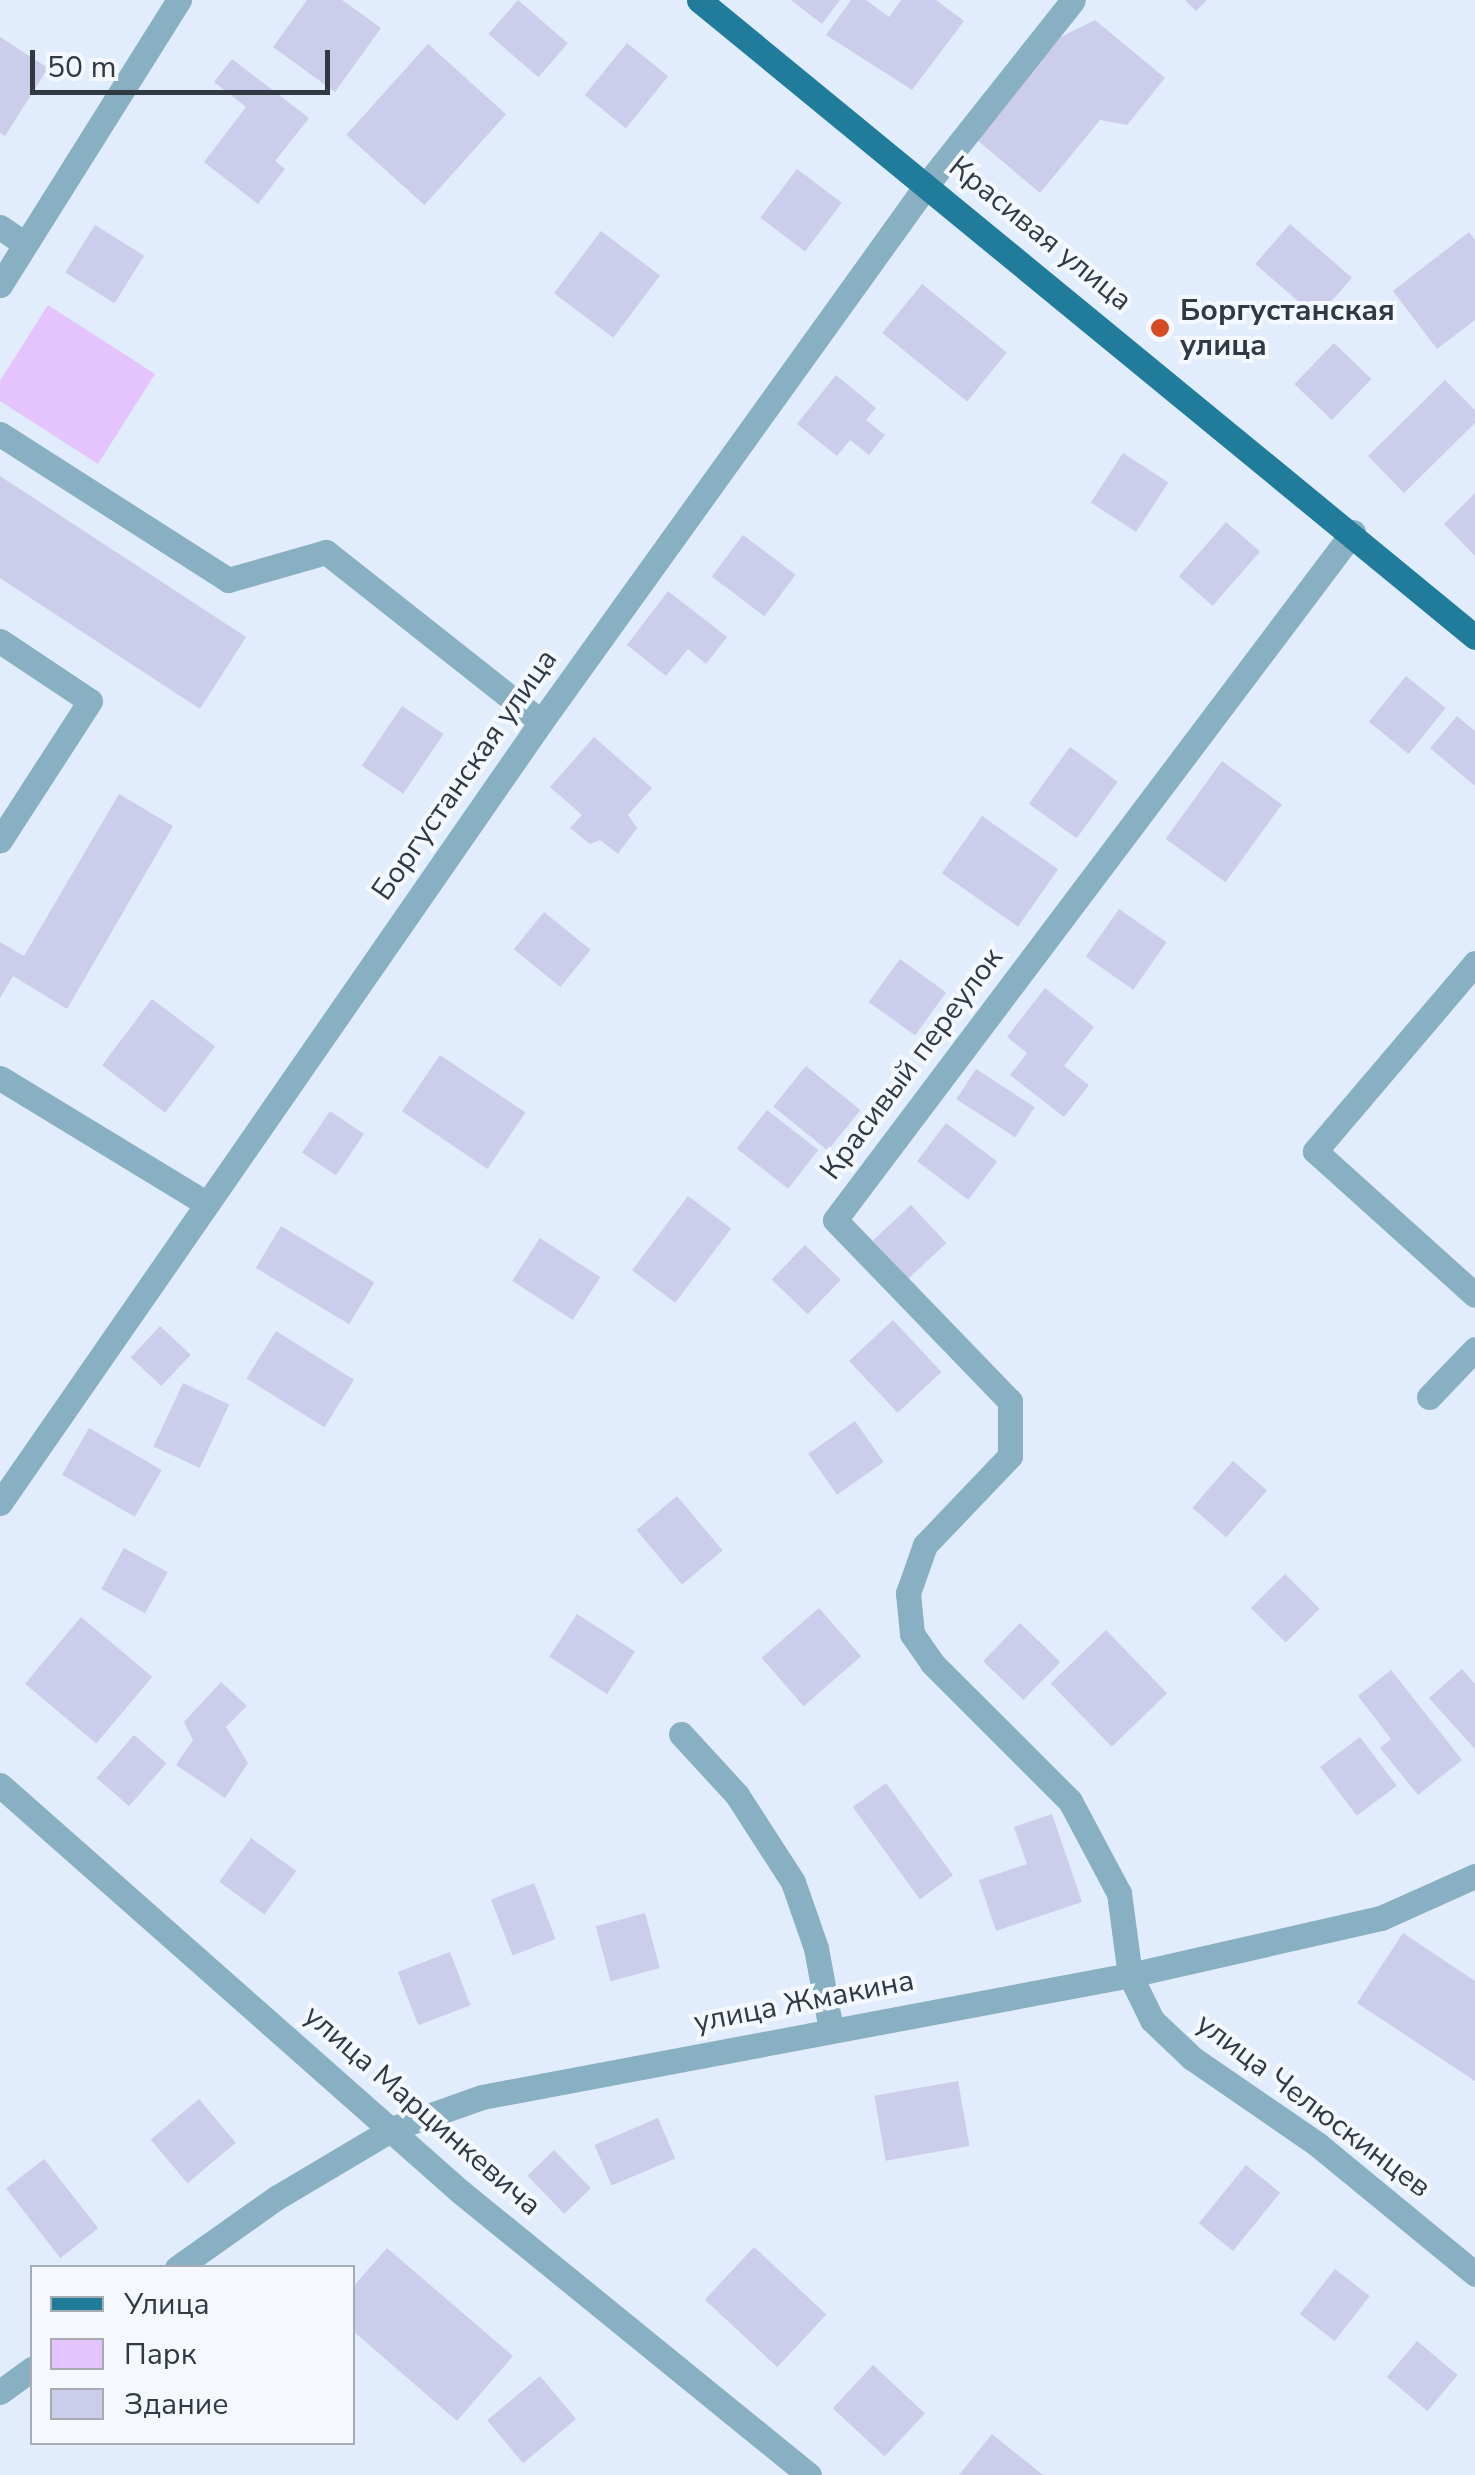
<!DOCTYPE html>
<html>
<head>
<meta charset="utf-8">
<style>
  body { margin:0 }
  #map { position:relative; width:1475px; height:2475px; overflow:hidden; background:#e1edfd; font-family:"Nunito Sans",sans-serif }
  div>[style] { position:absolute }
  .green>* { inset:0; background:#e5c3fc }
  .building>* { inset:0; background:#cbcdeb; transform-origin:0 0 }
  .minor>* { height:25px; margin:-12.5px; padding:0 12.5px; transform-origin:12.5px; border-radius:12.5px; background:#88b0c2 }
  .major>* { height:25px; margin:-12.5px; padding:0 12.5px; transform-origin:12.5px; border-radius:12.5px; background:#217c9c }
  .dots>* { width:28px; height:28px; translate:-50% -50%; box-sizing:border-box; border:5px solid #f5f9ff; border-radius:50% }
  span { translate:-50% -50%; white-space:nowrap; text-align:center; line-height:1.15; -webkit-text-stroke:8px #f5f9ff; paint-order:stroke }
  .street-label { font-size:30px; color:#313943 }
  .poi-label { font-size:30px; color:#313943; font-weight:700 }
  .left { translate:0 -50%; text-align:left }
  .legend { position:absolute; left:30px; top:2265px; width:325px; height:180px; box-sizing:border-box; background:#f5f9ff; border:2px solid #a7acb4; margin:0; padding:12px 18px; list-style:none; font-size:30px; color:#313943 }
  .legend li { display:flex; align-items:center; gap:20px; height:50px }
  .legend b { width:50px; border:2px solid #a7acb4 }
  .scale { position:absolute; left:30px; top:50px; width:300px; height:45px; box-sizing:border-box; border:5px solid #313943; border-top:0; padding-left:12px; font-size:30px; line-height:35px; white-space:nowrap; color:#313943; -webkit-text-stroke:8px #f5f9ff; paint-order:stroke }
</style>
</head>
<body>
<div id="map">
  <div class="green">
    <i style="clip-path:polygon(48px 305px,155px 374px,98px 464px,0 401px,0 381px)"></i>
  </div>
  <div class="building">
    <i style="clip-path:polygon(307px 0,342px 0,381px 28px,335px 92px,273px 47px)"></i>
    <i style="left:518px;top:0;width:66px;height:45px;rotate:41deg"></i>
    <i style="clip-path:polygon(791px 0,840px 0,822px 24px)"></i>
    <i style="clip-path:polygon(851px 0,866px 0,889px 17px,901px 0,936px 0,964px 21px,912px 90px,826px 35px)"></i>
    <i style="clip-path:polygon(1185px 0,1207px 0,1196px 11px)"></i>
    <i style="clip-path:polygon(1095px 20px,1165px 78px,1127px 125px,1100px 120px,1040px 193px,976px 139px,1061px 37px)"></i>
    <i style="clip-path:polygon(0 37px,48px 68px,5px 136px,0 133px)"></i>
    <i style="left:627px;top:43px;width:53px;height:67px;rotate:39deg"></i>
    <i style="left:428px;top:44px;width:105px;height:122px;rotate:42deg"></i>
    <i style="clip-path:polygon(232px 59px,309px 118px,275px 161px,285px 169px,258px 204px,204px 162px,246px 107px,214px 82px)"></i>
    <i style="left:797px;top:169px;width:56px;height:61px;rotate:37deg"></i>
    <i style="left:1290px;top:224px;width:82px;height:53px;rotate:41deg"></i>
    <i style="left:95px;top:225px;width:58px;height:56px;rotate:32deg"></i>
    <i style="left:601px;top:231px;width:74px;height:78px;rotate:37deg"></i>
    <i style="clip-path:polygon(1469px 232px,1475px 240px,1475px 320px,1437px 349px,1393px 291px)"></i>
    <i style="left:922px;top:284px;width:109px;height:63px;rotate:39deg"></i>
    <i style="left:1334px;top:343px;width:52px;height:57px;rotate:44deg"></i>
    <i style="clip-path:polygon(836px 375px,876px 408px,866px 420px,885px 435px,869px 455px,850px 440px,837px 456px,797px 424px)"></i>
    <i style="clip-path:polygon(1445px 380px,1475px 410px,1475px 423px,1404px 493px,1368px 456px)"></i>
    <i style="left:1123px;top:453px;width:54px;height:59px;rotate:33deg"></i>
    <i style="clip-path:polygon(0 476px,246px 637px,200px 709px,0 578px)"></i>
    <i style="clip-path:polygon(1475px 493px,1475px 556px,1444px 524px)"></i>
    <i style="left:1226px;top:522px;width:45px;height:72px;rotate:41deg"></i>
    <i style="left:743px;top:535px;width:66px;height:52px;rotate:37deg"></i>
    <i style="clip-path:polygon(668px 591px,727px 637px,706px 664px,688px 649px,666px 676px,627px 645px)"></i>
    <i style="left:1406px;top:676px;width:51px;height:59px;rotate:39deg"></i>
    <i style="left:402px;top:706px;width:50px;height:72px;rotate:34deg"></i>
    <i style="clip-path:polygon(1457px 716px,1475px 731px,1475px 786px,1430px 748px)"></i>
    <i style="clip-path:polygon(594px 737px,652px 788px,628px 815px,637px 828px,618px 854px,600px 840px,590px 844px,570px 828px,582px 815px,550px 787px)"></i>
    <i style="left:1070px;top:747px;width:59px;height:70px;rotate:36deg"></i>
    <i style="left:1222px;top:761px;width:74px;height:96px;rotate:36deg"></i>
    <i style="clip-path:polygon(119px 794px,173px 826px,67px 1009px,13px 976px,0 998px,0 942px,24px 956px)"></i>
    <i style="left:982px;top:816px;width:93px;height:70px;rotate:35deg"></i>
    <i style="left:1119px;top:909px;width:58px;height:58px;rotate:35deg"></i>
    <i style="left:544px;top:912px;width:60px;height:48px;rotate:39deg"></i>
    <i style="left:900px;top:959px;width:57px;height:53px;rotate:36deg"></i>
    <i style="clip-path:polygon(1045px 988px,1094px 1027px,1064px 1066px,1089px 1085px,1064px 1117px,1010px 1075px,1027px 1053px,1007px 1037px)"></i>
    <i style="left:152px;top:999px;width:79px;height:83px;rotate:37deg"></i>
    <i style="left:440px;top:1055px;width:103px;height:68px;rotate:34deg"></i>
    <i style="left:806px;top:1066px;width:70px;height:52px;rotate:39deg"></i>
    <i style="left:976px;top:1069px;width:70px;height:36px;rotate:33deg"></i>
    <i style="left:767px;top:1110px;width:65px;height:49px;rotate:38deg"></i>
    <i style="left:330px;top:1111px;width:41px;height:50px;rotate:34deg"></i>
    <i style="left:946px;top:1123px;width:64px;height:48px;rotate:37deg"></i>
    <i style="left:688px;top:1196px;width:54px;height:93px;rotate:37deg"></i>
    <i style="left:911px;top:1205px;width:52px;height:52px;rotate:47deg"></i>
    <i style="left:281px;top:1226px;width:109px;height:49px;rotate:31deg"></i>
    <i style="left:540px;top:1238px;width:72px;height:51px;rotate:33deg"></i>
    <i style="left:805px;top:1245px;width:50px;height:48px;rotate:44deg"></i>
    <i style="left:893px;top:1320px;width:71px;height:60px;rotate:47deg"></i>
    <i style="left:160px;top:1326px;width:42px;height:43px;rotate:43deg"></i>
    <i style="left:276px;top:1331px;width:92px;height:56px;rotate:32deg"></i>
    <i style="left:183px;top:1383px;width:51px;height:70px;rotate:25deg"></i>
    <i style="left:855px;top:1421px;width:50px;height:57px;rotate:55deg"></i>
    <i style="left:89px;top:1428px;width:84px;height:54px;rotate:30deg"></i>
    <i style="left:1233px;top:1461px;width:45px;height:62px;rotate:41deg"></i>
    <i style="left:677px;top:1496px;width:71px;height:53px;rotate:50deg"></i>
    <i style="left:124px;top:1548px;width:50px;height:47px;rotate:29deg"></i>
    <i style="left:1285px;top:1574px;width:49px;height:48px;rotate:45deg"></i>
    <i style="left:819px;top:1608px;width:64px;height:76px;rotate:49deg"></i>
    <i style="left:577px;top:1614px;width:69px;height:51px;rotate:33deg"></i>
    <i style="left:81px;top:1617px;width:93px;height:87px;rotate:40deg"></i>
    <i style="left:1020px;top:1623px;width:56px;height:53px;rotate:44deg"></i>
    <i style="left:1106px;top:1630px;width:88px;height:77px;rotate:46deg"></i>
    <i style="clip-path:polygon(1462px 1669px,1475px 1684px,1475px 1749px,1429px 1698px)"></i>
    <i style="clip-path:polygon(1391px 1670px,1462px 1760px,1418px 1795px,1380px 1748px,1391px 1739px,1358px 1696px)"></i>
    <i style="clip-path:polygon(221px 1682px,247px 1706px,226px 1727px,248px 1763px,225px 1798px,176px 1765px,193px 1740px,184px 1722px)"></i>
    <i style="left:134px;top:1735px;width:43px;height:57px;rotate:41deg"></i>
    <i style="left:1360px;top:1737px;width:61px;height:50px;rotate:53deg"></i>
    <i style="left:886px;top:1783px;width:114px;height:41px;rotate:54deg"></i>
    <i style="clip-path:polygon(1052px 1814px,1082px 1902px,996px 1931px,979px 1880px,1027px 1864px,1014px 1827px)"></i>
    <i style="left:251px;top:1838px;width:56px;height:54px;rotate:36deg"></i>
    <i style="left:534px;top:1883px;width:60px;height:46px;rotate:69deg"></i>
    <i style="left:645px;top:1913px;width:57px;height:51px;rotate:75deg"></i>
    <i style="clip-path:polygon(1403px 1933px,1475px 1981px,1475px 2081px,1357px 2003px)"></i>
    <i style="left:450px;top:1952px;width:57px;height:56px;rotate:69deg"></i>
    <i style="left:958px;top:2081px;width:66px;height:85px;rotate:80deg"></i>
    <i style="left:199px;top:2099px;width:57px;height:63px;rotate:50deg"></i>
    <i style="left:658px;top:2118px;width:44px;height:69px;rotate:67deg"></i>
    <i style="left:554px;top:2150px;width:53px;height:37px;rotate:46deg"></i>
    <i style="left:44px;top:2159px;width:88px;height:48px;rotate:52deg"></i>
    <i style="left:1246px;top:2165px;width:44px;height:75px;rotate:39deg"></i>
    <i style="left:754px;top:2247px;width:99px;height:72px;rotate:43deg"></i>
    <i style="clip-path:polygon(387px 2248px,513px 2356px,457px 2421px,352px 2330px,352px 2288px)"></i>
    <i style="left:1335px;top:2269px;width:44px;height:57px;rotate:38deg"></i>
    <i style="left:1417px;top:2341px;width:53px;height:47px;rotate:40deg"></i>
    <i style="left:873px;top:2365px;width:71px;height:59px;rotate:43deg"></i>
    <i style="left:540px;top:2376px;width:56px;height:69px;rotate:50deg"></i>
    <i style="clip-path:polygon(992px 2434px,1043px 2475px,959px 2475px)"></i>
  </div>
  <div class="minor">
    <i style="left:0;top:227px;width:30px;rotate:34deg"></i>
    <i style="left:0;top:285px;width:337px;rotate:-57.9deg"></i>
    <i style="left:0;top:434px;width:271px;rotate:32.6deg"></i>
    <i style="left:228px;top:580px;width:102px;rotate:-15.9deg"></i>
    <i style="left:326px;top:552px;width:274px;rotate:38.3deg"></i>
    <i style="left:1353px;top:532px;width:861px;rotate:126.98deg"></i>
    <i style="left:835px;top:1220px;width:252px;rotate:46deg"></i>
    <i style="left:1010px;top:1401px;width:55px;rotate:90deg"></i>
    <i style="left:1010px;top:1456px;width:123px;rotate:133.7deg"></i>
    <i style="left:925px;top:1545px;width:51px;rotate:109.5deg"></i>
    <i style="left:908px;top:1593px;width:41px;rotate:84.4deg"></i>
    <i style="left:912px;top:1634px;width:35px;rotate:55deg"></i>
    <i style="left:932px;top:1663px;width:195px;rotate:45deg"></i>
    <i style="left:1070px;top:1801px;width:104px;rotate:62deg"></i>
    <i style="left:1119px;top:1893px;width:83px;rotate:82.4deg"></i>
    <i style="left:1130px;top:1975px;width:50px;rotate:63.9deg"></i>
    <i style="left:1152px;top:2020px;width:55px;rotate:43.5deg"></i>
    <i style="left:1192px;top:2058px;width:152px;rotate:34.5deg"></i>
    <i style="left:1317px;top:2144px;width:205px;rotate:39.4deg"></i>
    <i style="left:0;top:641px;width:108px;rotate:33.7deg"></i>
    <i style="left:90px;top:701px;width:166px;rotate:122.9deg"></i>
    <i style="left:1475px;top:963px;width:247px;rotate:130.4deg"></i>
    <i style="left:1315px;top:1151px;width:215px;rotate:42deg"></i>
    <i style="left:0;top:1078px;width:242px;rotate:31.3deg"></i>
    <i style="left:1429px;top:1397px;width:66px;rotate:-46.2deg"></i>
    <i style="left:0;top:1503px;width:950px;rotate:-55.29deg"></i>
    <i style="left:541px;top:722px;width:664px;rotate:-54.32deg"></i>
    <i style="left:928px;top:183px;width:233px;rotate:-51.6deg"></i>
    <i style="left:681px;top:1734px;width:83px;rotate:47.4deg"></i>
    <i style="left:737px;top:1795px;width:103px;rotate:57.2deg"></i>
    <i style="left:793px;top:1882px;width:70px;rotate:70.8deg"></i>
    <i style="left:816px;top:1948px;width:83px;rotate:79.6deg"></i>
    <i style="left:0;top:1785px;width:616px;rotate:41.45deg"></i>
    <i style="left:462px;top:2193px;width:447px;rotate:39.1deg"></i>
    <i style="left:177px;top:2268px;width:121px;rotate:-35.3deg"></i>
    <i style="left:276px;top:2198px;width:137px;rotate:-30.7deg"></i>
    <i style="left:394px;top:2128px;width:93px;rotate:-19.4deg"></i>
    <i style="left:482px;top:2097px;width:659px;rotate:-10.66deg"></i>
    <i style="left:1130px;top:1975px;width:257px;rotate:-12.8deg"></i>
    <i style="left:1381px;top:1918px;width:103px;rotate:-24.1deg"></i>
    <i style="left:0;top:2392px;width:39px;rotate:-36deg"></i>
  </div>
  <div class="major">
    <i style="left:699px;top:0;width:1004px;rotate:39.38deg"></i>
  </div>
  <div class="dots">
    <i style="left:1160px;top:328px;background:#d54c24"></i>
  </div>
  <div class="street-label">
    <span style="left:1040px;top:234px;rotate:39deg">Красивая улица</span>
    <span style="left:465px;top:775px;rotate:-55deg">Боргустанская улица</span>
    <span style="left:912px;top:1064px;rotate:-53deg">Красивый переулок</span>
    <span style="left:804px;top:2002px;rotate:-11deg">улица Жмакина</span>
    <span style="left:1313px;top:2106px;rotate:37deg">улица Челюскинцев</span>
    <span style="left:422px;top:2111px;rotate:41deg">улица Марцинкевича</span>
  </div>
  <div class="poi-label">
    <span class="left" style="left:1180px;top:328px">Боргустанская<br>улица</span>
  </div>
  <ul class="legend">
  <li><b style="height:12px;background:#217c9c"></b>Улица</li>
  <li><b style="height:28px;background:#e5c3fc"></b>Парк</li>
  <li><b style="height:28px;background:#cbcdeb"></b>Здание</li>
  </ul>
  <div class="scale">50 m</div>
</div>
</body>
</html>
